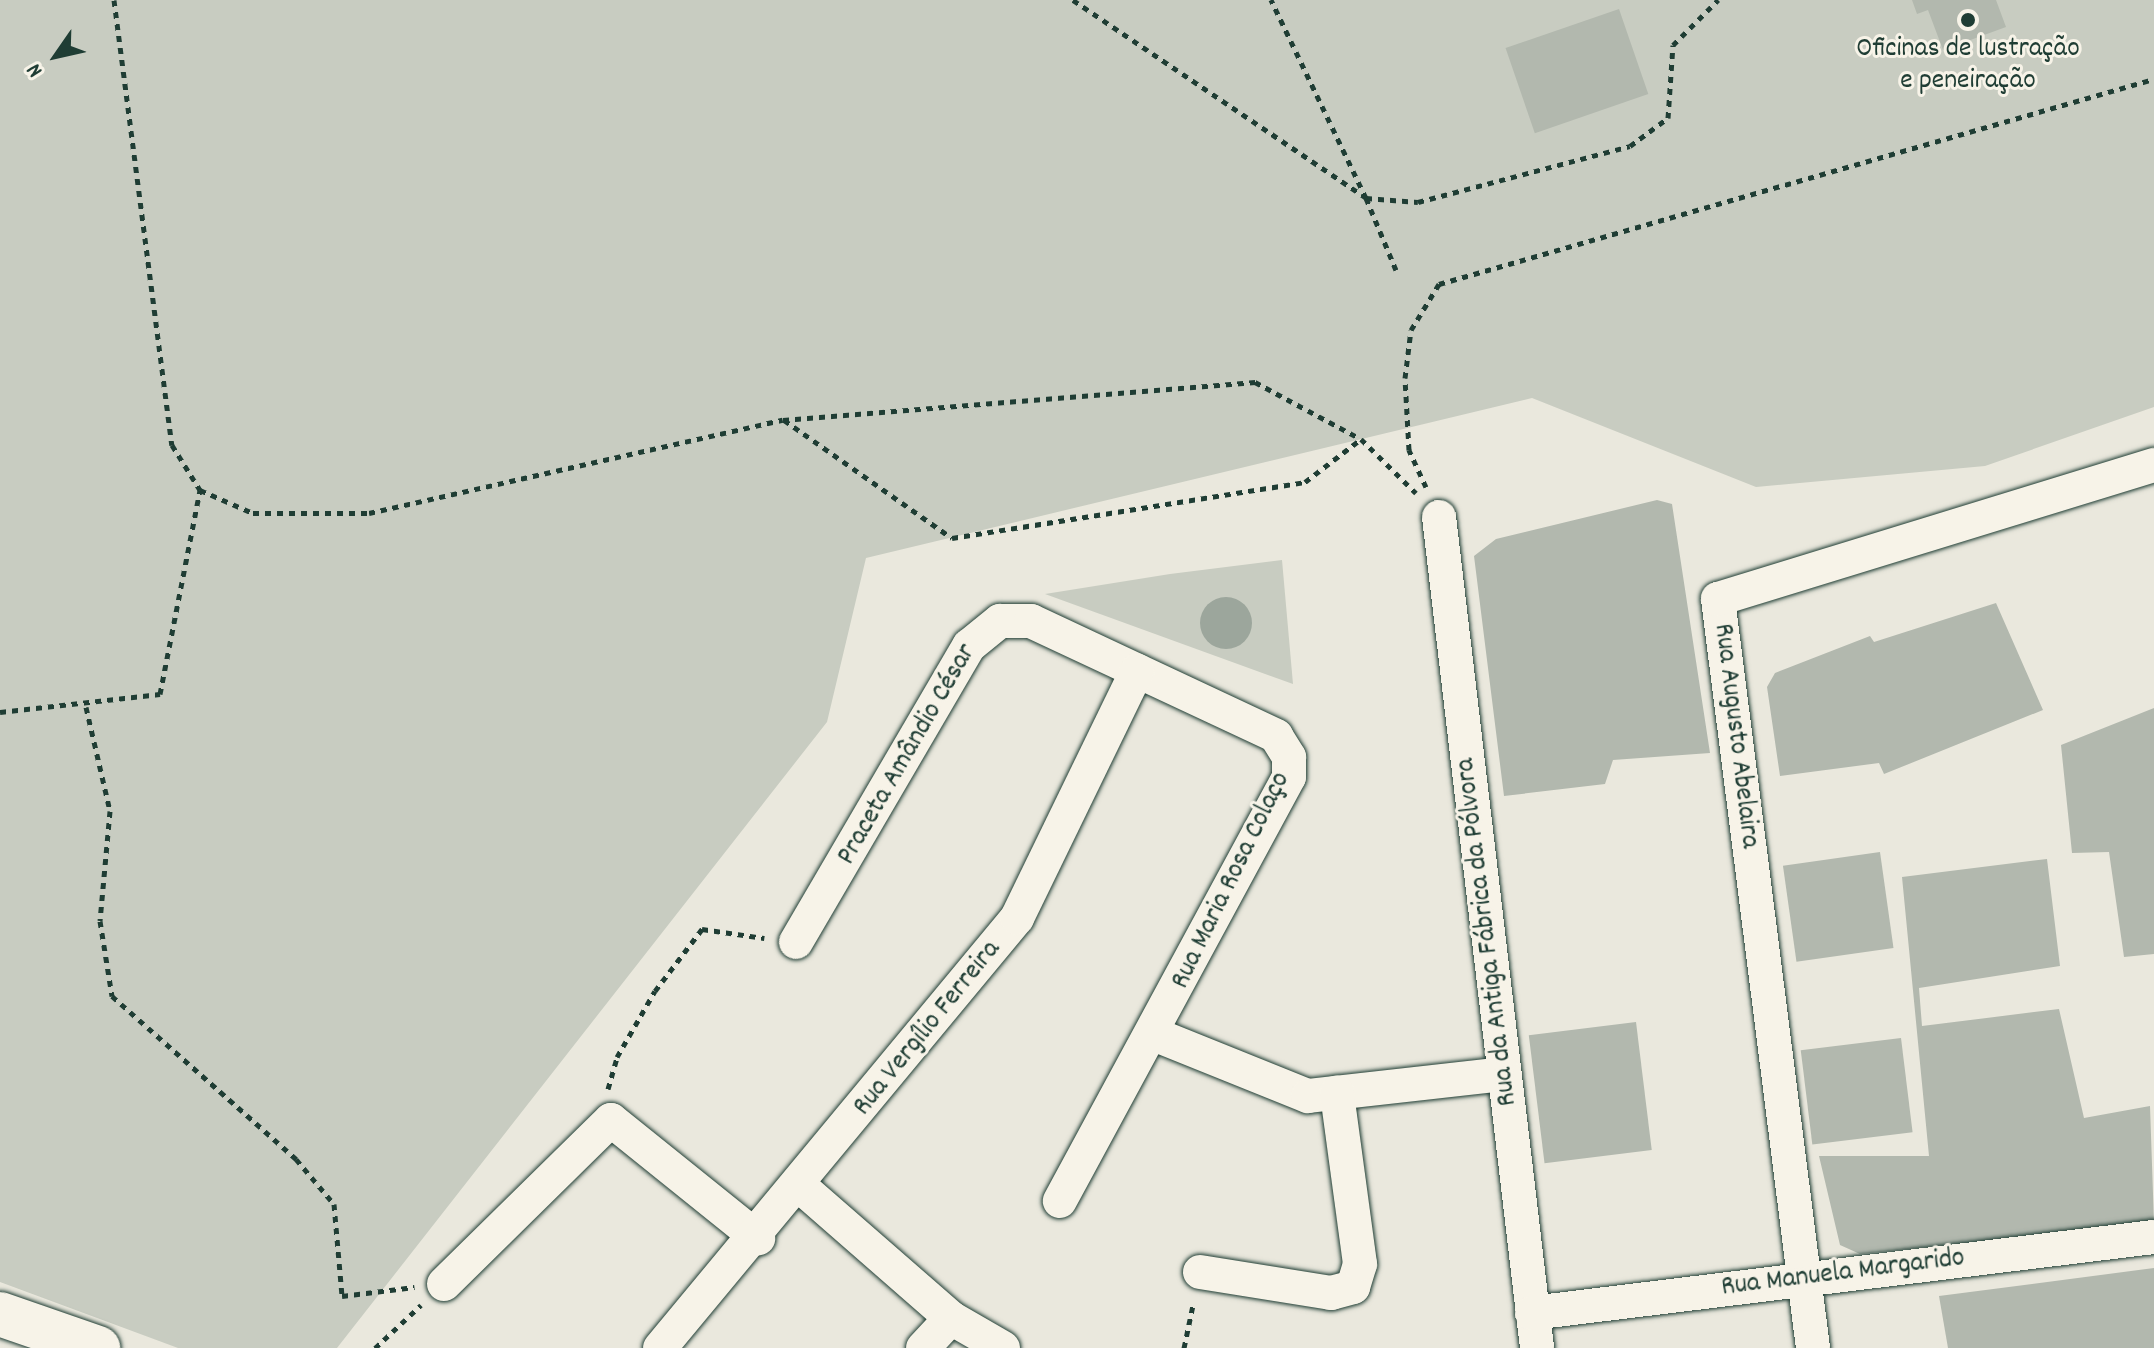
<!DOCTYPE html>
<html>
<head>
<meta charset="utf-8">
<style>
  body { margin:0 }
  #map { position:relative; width:2154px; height:1348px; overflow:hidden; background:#eae8dd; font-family:Dekko,sans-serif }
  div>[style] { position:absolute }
  .green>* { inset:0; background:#c8ccc1 }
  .water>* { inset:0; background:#9ca69c }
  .round { border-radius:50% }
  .building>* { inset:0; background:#b2b8ae; transform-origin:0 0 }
  .path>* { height:5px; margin-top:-2.5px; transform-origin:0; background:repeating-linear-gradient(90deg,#1f3d34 0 6px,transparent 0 12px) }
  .roads { filter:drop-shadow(0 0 2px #1f3d34) drop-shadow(0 0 2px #1f3d34) }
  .street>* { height:34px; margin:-17px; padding:0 17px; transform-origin:17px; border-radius:17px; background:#f7f3e8 }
  .secondary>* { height:44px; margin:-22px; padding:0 22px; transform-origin:22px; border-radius:22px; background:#f7f3e8 }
  .dots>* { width:22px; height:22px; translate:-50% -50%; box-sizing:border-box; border:4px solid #f7f3e8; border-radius:50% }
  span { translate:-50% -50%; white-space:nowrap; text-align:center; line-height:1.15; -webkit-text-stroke:6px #f7f3e8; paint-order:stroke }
  .poi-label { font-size:28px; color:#1f3d34 }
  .street-label { font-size:28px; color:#1f3d34 }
  .north { position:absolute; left:16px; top:16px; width:80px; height:80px; -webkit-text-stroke:6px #f7f3e8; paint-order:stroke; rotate:236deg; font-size:22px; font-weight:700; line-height:32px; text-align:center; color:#1f3d34 }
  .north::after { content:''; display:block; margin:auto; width:28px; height:36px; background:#1f3d34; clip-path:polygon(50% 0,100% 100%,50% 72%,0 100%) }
</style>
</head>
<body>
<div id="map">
  <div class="green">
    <i style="clip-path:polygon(0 0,2154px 0,2154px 407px,1985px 466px,1756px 487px,1532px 398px,866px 558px,827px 722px,337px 1348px,178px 1348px,0 1282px)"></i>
    <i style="clip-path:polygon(1282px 560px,1293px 684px,1045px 594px,1170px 574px)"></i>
  </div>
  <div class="water">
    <i class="round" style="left:1200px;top:597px;width:52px;height:52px"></i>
  </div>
  <div class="building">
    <i style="clip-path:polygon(1912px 0,1996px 0,2006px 27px,1943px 50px,1928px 10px,1917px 14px)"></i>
    <i style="left:1619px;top:9px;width:90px;height:120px;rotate:71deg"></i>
    <i style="clip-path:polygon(1657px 500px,1672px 504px,1710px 753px,1613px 760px,1605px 784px,1504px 796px,1474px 556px,1496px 539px)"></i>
    <i style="clip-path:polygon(1996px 603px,2043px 710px,1884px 774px,1879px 763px,1780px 776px,1767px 687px,1775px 673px,1870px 636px,1874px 642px)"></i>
    <i style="clip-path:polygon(2154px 708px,2154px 954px,2124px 957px,2109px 852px,2072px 853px,2061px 745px)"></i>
    <i style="left:1880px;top:852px;width:97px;height:98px;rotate:82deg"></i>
    <i style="clip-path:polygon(2047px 859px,2060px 966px,1919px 988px,1922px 1026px,2059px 1009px,2084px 1118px,2150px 1106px,2154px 1223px,1860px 1254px,1840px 1245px,1819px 1156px,1929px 1156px,1902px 877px)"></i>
    <i style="left:1636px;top:1022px;width:129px;height:108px;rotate:83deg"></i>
    <i style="left:1901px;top:1038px;width:95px;height:101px;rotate:83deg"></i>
    <i style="clip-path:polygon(2154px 1268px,2154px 1348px,1948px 1348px,1939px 1296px)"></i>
  </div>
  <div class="path">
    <i style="left:114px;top:0;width:449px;rotate:82.6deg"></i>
    <i style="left:172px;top:445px;width:53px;rotate:58.1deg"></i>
    <i style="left:200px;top:490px;width:58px;rotate:23.5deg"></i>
    <i style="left:253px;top:513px;width:116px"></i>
    <i style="left:369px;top:513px;width:424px;rotate:-12.7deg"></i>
    <i style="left:783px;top:420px;width:474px;rotate:-4.6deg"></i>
    <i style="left:1255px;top:382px;width:120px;rotate:28.3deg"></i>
    <i style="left:1361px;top:439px;width:77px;rotate:44.5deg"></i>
    <i style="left:1073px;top:0;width:354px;rotate:34deg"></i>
    <i style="left:1366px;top:198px;width:220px;rotate:-115.6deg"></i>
    <i style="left:1396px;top:270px;width:78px;rotate:-112.6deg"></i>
    <i style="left:1366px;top:198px;width:52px;rotate:4.4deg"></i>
    <i style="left:1418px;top:202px;width:219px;rotate:-14.8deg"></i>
    <i style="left:1630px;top:146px;width:47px;rotate:-36.4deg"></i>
    <i style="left:1668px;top:118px;width:73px;rotate:-86.1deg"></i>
    <i style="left:1673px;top:45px;width:64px;rotate:-45deg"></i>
    <i style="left:784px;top:420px;width:205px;rotate:35.1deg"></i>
    <i style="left:952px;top:538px;width:357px;rotate:-9deg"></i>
    <i style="left:1305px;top:482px;width:71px;rotate:-37.5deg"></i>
    <i style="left:1426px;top:487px;width:41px;rotate:-114.7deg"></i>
    <i style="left:1409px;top:450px;width:72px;rotate:-93.2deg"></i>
    <i style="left:1405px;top:378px;width:48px;rotate:-82.9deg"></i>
    <i style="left:1411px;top:330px;width:54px;rotate:-58.7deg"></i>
    <i style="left:1439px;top:284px;width:744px;rotate:-16deg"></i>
    <i style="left:86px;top:707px;width:107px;rotate:77deg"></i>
    <i style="left:110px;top:811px;width:110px;rotate:95.2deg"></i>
    <i style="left:100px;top:921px;width:76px;rotate:80.9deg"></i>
    <i style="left:112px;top:996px;width:246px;rotate:41.5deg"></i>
    <i style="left:296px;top:1159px;width:59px;rotate:49.8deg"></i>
    <i style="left:334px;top:1204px;width:92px;rotate:85deg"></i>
    <i style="left:342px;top:1296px;width:73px;rotate:-7.1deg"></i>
    <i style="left:0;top:712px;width:161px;rotate:-6.4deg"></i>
    <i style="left:160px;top:694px;width:208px;rotate:-78.9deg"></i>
    <i style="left:608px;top:1089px;width:33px;rotate:-74deg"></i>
    <i style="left:617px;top:1057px;width:76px;rotate:-60.1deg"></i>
    <i style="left:655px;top:991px;width:78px;rotate:-52.8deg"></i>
    <i style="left:702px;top:929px;width:63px;rotate:8.3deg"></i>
    <i style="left:375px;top:1348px;width:63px;rotate:-43.1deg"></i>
    <i style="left:1184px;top:1348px;width:44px;rotate:-78.2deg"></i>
  </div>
  <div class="roads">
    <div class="street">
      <i style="left:1439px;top:517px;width:837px;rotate:83.27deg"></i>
      <i style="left:796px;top:942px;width:343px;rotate:-59.7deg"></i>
      <i style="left:969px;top:646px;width:40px;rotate:-39deg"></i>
      <i style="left:1000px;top:621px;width:31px"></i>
      <i style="left:1031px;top:621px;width:271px;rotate:25.1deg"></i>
      <i style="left:1276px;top:736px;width:25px;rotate:58deg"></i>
      <i style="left:1289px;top:757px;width:20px;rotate:90deg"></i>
      <i style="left:1289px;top:777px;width:482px;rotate:118.4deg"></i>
      <i style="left:1156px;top:1035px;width:164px;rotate:21.9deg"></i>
      <i style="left:1308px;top:1096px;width:197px;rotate:-6.4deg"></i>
      <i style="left:801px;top:1187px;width:199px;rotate:41.1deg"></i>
      <i style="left:951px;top:1318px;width:60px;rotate:30deg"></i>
      <i style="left:1200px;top:1272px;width:133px;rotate:9.1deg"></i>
      <i style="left:1331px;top:1293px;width:23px;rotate:-15deg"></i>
      <i style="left:1353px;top:1287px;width:24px;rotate:-73deg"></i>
      <i style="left:1360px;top:1264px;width:173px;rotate:-97.7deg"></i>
      <i style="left:444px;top:1284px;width:234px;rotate:-44.5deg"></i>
      <i style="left:611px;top:1120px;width:189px;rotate:38.8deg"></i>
      <i style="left:1532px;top:1313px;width:627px;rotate:-6.97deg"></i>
      <i style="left:660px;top:1348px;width:559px;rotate:-50.3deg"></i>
      <i style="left:1017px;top:918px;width:275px;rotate:-64.1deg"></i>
      <i style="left:923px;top:1348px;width:41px;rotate:-47deg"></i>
      <i style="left:1813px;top:1348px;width:755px;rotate:-97.23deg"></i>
      <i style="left:1718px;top:599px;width:456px;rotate:-17.1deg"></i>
    </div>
    <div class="secondary">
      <i style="left:0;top:1314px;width:104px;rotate:19.1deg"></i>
    </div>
  </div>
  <div class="dots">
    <i style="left:1968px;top:20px;background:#1f3d34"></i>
  </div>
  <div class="poi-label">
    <span style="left:1968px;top:66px">Oficinas de lustração<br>e peneiração</span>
  </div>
  <div class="street-label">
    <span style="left:1735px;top:736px;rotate:83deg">Rua Augusto Abelaira</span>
    <span style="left:908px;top:755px;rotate:-60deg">Praceta Amândio César</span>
    <span style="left:1232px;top:881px;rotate:-64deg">Rua Maria Rosa Colaço</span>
    <span style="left:1488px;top:932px;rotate:-97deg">Rua da Antiga Fábrica da Pólvora</span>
    <span style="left:928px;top:1029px;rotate:-51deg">Rua Vergílio Ferreira</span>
    <span style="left:1843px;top:1274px;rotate:-7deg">Rua Manuela Margarido</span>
  </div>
  <div class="north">N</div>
</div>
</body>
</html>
